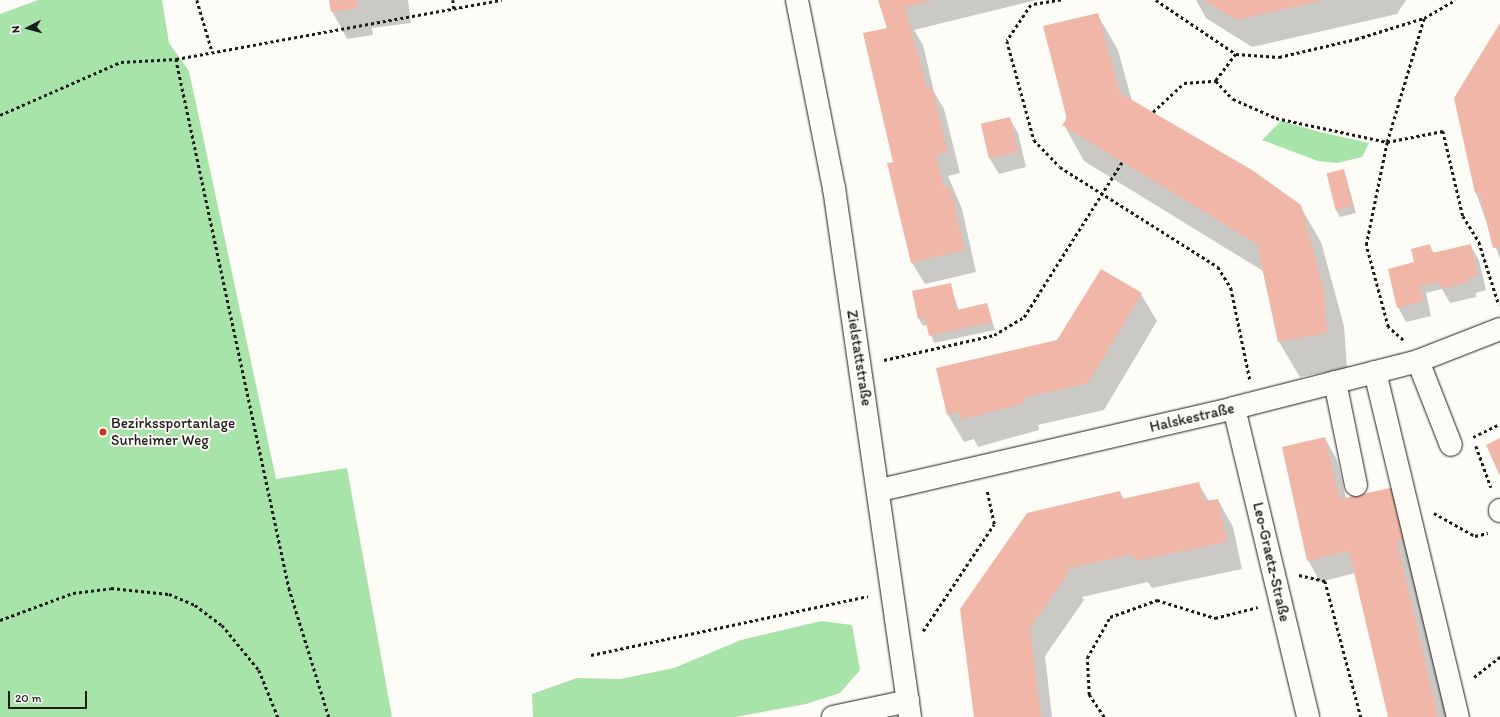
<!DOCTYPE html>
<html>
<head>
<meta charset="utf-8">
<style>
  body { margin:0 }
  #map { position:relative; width:1500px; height:717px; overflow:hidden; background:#fdfcf7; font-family:Itim,sans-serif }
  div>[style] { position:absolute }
  .green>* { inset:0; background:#a8e3a9 }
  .shadow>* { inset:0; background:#0003 }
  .building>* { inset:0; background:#f0b7a8; transform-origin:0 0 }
  .path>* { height:2.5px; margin-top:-1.25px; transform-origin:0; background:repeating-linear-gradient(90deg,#1c1c1c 0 3px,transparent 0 6px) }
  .roads { filter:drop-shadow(0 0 1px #1c1c1c) drop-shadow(0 0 1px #1c1c1c) }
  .minor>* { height:22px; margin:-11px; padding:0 11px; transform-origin:11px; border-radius:11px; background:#fdfcf7 }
  .dots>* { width:11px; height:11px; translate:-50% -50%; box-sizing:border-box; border:2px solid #fdfcf7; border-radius:50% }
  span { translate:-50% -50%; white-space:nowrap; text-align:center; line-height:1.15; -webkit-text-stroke:4px #fdfcf7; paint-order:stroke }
  .street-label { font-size:15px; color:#1c1c1c }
  .poi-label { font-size:15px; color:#1c1c1c }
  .left { translate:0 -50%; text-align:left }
  .north { position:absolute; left:8px; top:8px; width:40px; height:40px; -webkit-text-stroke:3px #fdfcf7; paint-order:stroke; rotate:264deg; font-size:11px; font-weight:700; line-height:16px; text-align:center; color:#1c1c1c }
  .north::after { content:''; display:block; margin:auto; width:14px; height:18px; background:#1c1c1c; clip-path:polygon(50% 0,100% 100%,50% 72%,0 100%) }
  .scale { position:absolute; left:8px; top:691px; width:79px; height:18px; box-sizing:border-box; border:2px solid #1c1c1c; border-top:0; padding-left:5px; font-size:12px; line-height:14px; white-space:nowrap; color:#1c1c1c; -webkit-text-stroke:3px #fdfcf7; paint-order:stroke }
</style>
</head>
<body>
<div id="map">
  <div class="green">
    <i style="clip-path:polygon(38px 0,162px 0,169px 43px,189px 71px,276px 479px,347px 468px,392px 717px,0 717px,0 14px)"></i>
    <i style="clip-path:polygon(1281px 121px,1320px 132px,1369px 143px,1362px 157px,1337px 163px,1318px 161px,1262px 140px)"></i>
    <i style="clip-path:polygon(821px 621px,852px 625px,860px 670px,840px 693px,806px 704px,735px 717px,533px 717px,532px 694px,577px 678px,620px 679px,674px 668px,741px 640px)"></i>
  </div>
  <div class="shadow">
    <i style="clip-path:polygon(330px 0,408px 0,411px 23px,372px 28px,373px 35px,347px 39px,332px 11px)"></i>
    <i style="clip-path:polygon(879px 0,1036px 0,914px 30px,923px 45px,934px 92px,944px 109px,960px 173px,948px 176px,962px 209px,976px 272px,925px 284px,912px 263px,889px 164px,895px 163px,888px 28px)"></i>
    <i style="clip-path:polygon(1196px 0,1406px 0,1397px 14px,1252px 47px,1206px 18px)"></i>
    <i style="clip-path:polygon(1097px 14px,1118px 50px,1132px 101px,1300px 206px,1321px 242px,1344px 326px,1347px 368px,1300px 377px,1279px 342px,1263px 271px,1084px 161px,1064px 125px)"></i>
    <i style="clip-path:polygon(1500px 25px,1500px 259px,1476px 193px)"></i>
    <i style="clip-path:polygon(1009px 118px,1018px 133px,1026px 167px,999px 174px,990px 159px,982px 124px)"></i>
    <i style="clip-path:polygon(1344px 170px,1356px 213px,1340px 217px,1336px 210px)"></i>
    <i style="clip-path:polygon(1429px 245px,1434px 253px,1470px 245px,1479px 260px,1486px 290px,1476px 293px,1476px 297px,1450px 303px,1442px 289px,1426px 293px,1431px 316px,1406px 322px,1398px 307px,1414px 264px)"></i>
    <i style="clip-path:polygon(1102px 270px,1141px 294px,1157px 321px,1104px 410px,1038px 425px,1039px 430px,978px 447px,974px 439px,964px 442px,948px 415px,937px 369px,1058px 341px)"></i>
    <i style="clip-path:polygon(950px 284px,959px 311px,987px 304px,995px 330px,934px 343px,927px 325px,923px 326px,919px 319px,913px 292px)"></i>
    <i style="clip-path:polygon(1325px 438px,1337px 460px,1346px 499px,1398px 487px,1453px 717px,1389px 717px,1355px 573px,1320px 582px,1308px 560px)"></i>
    <i style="clip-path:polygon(1198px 483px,1209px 501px,1218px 500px,1233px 527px,1242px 569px,1152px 588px,1148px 582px,1082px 597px,1084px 600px,1045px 656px,1052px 717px,975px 717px,961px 609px,1120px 492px,1124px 500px)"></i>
  </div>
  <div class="building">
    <i style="clip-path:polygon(329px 0,357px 0,358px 8px,331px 12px)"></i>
    <i style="clip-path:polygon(878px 0,933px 0,905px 7px,927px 88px,932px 87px,948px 152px,936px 155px,944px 188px,950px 187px,965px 250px,911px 263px,887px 163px,893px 162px,863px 33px,887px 28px)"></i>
    <i style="clip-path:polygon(1204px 0,1321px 0,1321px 1px,1236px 20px)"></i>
    <i style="clip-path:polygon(1098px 13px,1120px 93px,1252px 170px,1301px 205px,1324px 290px,1327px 333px,1278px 342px,1257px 244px,1062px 125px,1067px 119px,1043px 26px)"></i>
    <i style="clip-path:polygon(1500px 23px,1500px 247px,1493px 248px,1479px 192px,1475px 193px,1454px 98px)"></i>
    <i style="left:1010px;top:117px;width:36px;height:30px;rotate:77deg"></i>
    <i style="left:1344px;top:169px;width:38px;height:18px;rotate:76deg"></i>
    <i style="clip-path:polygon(1430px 244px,1432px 253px,1471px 244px,1478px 275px,1468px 278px,1469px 282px,1441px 289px,1439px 282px,1420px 286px,1424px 301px,1397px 308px,1388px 269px,1414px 262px,1411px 249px)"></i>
    <i style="clip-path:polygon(1101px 269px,1142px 293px,1088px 383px,1023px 398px,1024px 403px,961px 420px,959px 412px,947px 415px,936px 368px,1057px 340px)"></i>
    <i style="clip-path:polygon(951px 283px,957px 310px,987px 303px,992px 322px,929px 336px,925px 318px,918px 319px,912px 291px)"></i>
    <i style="clip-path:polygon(1325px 437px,1340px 499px,1399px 486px,1411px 537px,1397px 541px,1438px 717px,1388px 717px,1349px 551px,1307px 561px,1282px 447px)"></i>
    <i style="clip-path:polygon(1500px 438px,1500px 476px,1486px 445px)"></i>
    <i style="clip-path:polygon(1199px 482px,1204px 501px,1218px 499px,1227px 542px,1135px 561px,1133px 554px,1066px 569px,1069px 572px,1030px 628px,1041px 717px,974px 717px,960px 609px,1027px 513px,1120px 491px,1122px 499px)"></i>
  </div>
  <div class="path">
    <i style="left:197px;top:0;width:53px;rotate:73.6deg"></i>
    <i style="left:453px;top:0;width:9px;rotate:84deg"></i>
    <i style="left:1061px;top:0;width:30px;rotate:171deg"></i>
    <i style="left:1031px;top:5px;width:43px;rotate:123.7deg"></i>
    <i style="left:1007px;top:41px;width:103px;rotate:74.7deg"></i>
    <i style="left:1034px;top:140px;width:37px;rotate:46deg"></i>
    <i style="left:1060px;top:167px;width:187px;rotate:32.3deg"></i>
    <i style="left:1218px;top:267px;width:25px;rotate:58deg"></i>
    <i style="left:1231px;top:288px;width:94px;rotate:78.3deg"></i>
    <i style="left:1156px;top:0;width:97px;rotate:34deg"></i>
    <i style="left:1236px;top:54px;width:43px;rotate:4deg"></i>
    <i style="left:1279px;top:57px;width:79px;rotate:-13.2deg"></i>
    <i style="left:1356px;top:39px;width:71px;rotate:-17.2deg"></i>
    <i style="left:1424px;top:18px;width:36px;rotate:-30deg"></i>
    <i style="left:1236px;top:54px;width:34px;rotate:127deg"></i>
    <i style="left:1216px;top:81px;width:25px;rotate:47deg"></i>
    <i style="left:1233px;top:99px;width:47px;rotate:23.8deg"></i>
    <i style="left:1276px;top:118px;width:114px;rotate:12.2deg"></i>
    <i style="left:1387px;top:142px;width:57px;rotate:-11.1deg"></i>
    <i style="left:1443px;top:131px;width:87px;rotate:76.8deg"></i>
    <i style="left:1463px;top:216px;width:31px;rotate:58deg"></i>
    <i style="left:1479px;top:242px;width:66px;rotate:72.4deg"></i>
    <i style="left:176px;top:59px;width:541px;rotate:77.94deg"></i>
    <i style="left:289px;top:588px;width:135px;rotate:72.8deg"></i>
    <i style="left:1153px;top:112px;width:42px;rotate:-43.1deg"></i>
    <i style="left:1184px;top:83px;width:32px;rotate:-4deg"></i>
    <i style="left:0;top:115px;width:132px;rotate:-23.7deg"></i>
    <i style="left:121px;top:62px;width:55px;rotate:-3.1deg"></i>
    <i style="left:176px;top:59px;width:331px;rotate:-10.3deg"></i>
    <i style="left:1403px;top:340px;width:20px;rotate:-139deg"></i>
    <i style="left:1388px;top:327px;width:85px;rotate:-105deg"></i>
    <i style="left:1366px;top:245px;width:105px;rotate:-78.5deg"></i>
    <i style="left:1387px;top:142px;width:129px;rotate:-73.4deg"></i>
    <i style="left:884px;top:360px;width:113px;rotate:-12.8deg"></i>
    <i style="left:994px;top:335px;width:35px;rotate:-31deg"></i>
    <i style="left:1024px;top:317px;width:183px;rotate:-57.7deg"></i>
    <i style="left:1473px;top:437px;width:30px;rotate:-26deg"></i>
    <i style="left:1476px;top:446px;width:44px;rotate:69.9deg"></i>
    <i style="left:1434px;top:513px;width:47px;rotate:29.3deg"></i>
    <i style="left:1475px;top:536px;width:13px;rotate:-13deg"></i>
    <i style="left:1299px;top:575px;width:27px;rotate:13deg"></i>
    <i style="left:1325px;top:581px;width:141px;rotate:75.2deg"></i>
    <i style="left:0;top:620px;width:78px;rotate:-20.3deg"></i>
    <i style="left:73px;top:593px;width:38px;rotate:-7deg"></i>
    <i style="left:111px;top:588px;width:58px;rotate:5.9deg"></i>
    <i style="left:169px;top:594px;width:28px;rotate:23deg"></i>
    <i style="left:195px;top:605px;width:34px;rotate:37deg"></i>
    <i style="left:222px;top:625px;width:58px;rotate:50.6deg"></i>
    <i style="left:259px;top:670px;width:51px;rotate:68deg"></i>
    <i style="left:923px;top:631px;width:128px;rotate:-56.4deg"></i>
    <i style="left:994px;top:524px;width:34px;rotate:-102deg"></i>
    <i style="left:591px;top:655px;width:283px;rotate:-12deg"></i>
    <i style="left:1474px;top:677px;width:33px;rotate:-38deg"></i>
    <i style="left:1104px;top:717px;width:27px;rotate:-124deg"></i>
    <i style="left:1089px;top:695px;width:37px;rotate:-93deg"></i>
    <i style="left:1087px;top:658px;width:47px;rotate:-60.7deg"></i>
    <i style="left:1110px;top:617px;width:50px;rotate:-19.9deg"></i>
    <i style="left:1157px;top:600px;width:61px;rotate:17.2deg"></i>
    <i style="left:1215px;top:618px;width:44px;rotate:-14.3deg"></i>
  </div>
  <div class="roads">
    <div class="minor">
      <i style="left:797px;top:0;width:192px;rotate:78.9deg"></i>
      <i style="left:834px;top:188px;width:534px;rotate:81.82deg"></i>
      <i style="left:1418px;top:361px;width:90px;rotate:68.6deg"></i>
      <i style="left:1375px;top:372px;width:355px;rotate:76.5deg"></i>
      <i style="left:1335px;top:382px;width:105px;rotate:78.5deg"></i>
      <i style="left:1234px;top:408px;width:318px;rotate:76.5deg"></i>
      <i style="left:880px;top:490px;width:363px;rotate:-13deg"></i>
      <i style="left:1234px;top:408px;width:190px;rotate:-14.3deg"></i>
      <i style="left:1418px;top:361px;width:88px;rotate:-21.3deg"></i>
      <i style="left:1500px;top:511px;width:1px;rotate:-90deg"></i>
      <i style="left:833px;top:717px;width:77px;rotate:-12deg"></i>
    </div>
  </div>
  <div class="dots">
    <i style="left:103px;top:432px;background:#c8321e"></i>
  </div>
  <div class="street-label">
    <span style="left:859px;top:358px;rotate:81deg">Zielstattstraße</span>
    <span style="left:1192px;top:418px;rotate:-13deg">Halskestraße</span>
    <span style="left:1271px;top:562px;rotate:77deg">Leo-Graetz-Straße</span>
  </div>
  <div class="poi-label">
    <span class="left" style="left:111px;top:432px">Bezirkssportanlage<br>Surheimer Weg</span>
  </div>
  <div class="north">N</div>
  <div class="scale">20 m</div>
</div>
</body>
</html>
